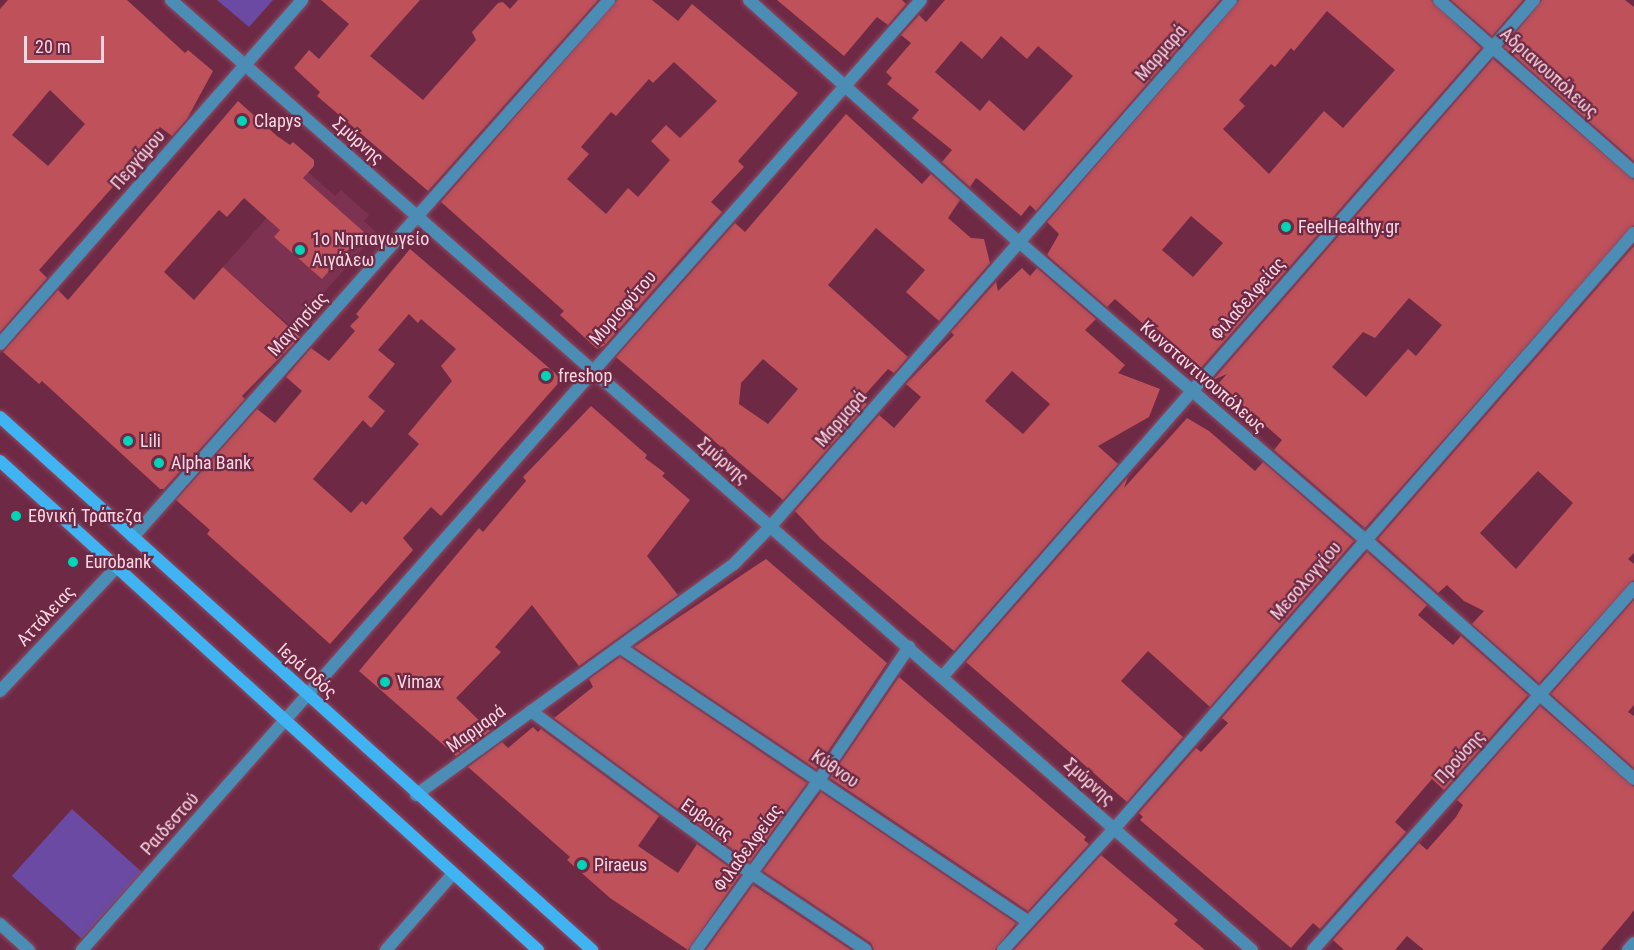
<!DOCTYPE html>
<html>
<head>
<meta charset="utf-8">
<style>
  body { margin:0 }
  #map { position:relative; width:1634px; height:950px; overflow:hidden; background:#6e2945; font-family:"Roboto Condensed",sans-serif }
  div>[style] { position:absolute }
  .built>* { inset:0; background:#7d3251 }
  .green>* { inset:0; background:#6a4aa3; transform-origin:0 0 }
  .building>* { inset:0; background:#bf515a }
  .roads { filter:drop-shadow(0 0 2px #8a4c64) drop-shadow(0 0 2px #8a4c64) }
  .street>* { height:12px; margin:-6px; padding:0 6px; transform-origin:6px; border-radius:6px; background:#4b8db5 }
  .secondary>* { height:12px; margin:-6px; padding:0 6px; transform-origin:6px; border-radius:6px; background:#40b3f3 }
  .dots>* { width:16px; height:16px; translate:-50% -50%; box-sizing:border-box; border:3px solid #6e2945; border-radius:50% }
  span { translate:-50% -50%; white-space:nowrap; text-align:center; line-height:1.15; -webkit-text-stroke:4.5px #6e2945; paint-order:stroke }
  .street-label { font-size:18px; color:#fad7e1 }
  .poi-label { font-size:18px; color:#fad7e1 }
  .left { translate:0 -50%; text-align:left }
  .scale { position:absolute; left:24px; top:36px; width:80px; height:27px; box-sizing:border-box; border:3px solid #fad7e1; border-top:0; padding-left:8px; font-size:18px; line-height:21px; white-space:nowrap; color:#fad7e1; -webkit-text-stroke:4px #6e2945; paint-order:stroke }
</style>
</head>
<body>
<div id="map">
  <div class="built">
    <i style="clip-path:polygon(308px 172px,335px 196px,341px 190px,369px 215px,364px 221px,377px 233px,292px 328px,223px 267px)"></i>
  </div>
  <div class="green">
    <i style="clip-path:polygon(217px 0,273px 0,249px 27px)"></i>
    <i style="left:72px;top:809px;width:94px;height:90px;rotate:42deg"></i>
  </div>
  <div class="building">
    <i style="clip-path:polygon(evenodd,8px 0,127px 0,185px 53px,188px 50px,213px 71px,187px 119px,172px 136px,160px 127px,124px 168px,127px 171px,39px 270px,47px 278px,0 332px,0 9px,8px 0,50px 90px,85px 124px,48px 166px,12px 135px,50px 90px)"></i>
    <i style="clip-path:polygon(321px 0,420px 0,370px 56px,423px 100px,476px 40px,472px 32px,498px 3px,503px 2px,510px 9px,518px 0,598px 0,428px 191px,317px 96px,320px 92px,294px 68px,309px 50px,319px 59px,349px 24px)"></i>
    <i style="clip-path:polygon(evenodd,617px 0,652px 0,678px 21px,692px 4px,798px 93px,738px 161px,744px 167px,711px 202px,722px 212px,604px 346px,597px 349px,560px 315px,564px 311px,441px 202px,617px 0,674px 62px,717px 101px,680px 138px,666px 125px,651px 141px,670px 160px,638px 197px,628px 188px,606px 214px,567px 179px,589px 154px,581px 147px,611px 112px,616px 116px,649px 79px,653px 83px,674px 62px)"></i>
    <i style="clip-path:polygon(777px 0,902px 0,906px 4px,888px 25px,877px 17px,844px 56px)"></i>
    <i style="clip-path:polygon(evenodd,945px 0,1220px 0,1036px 211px,1030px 205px,1021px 216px,979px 180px,976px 178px,970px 187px,942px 162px,952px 150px,912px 118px,919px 110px,887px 84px,892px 78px,886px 72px,911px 43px,901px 35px,919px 15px,926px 22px,945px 0,1001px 36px,1027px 59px,1038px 46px,1073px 76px,1024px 131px,989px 100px,980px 111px,935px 72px,961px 41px,982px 59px,1001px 36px)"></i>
    <i style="clip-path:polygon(evenodd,1239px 0,1431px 0,1481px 48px,1200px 369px,1194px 364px,1192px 367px,1115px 299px,1107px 307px,1047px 255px,1059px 234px,1047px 222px,1239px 0,1327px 11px,1395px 70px,1343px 128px,1324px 111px,1269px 174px,1223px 129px,1245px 106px,1239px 100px,1271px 64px,1275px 67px,1291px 48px,1294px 51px,1327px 11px,1239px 0,1191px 216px,1223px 243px,1193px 277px,1162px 250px,1191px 216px)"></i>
    <i style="clip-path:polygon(1451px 0,1523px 0,1492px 36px)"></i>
    <i style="clip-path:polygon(1542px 0,1625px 0,1634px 7px,1634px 161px,1504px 47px)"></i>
    <i style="clip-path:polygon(evenodd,1493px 59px,1634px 180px,1634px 225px,1365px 528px,1274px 450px,1282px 440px,1218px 384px,1227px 374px,1213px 380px,1493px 59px,1409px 298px,1442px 325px,1416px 356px,1408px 349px,1366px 397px,1332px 367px,1363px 332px,1375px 338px,1409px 298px)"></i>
    <i style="clip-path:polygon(238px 101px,277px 136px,290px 145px,293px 142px,314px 160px,314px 166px,303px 178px,364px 232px,322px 279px,274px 237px,280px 230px,244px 198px,227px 217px,219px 210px,164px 272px,194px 300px,223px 267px,300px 337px,242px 396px,245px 399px,164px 489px,160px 489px,42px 381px,39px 384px,3px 352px,58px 290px,68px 300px)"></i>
    <i style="clip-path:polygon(evenodd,846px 114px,922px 184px,931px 174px,960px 200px,948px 218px,971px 238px,984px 239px,990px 263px,939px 321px,906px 292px,925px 270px,876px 228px,828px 285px,908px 357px,894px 373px,888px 369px,861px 399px,867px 404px,783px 500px,616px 357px,735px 223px,745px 232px,846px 114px,763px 359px,798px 389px,768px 424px,739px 404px,741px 383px,763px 359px)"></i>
    <i style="clip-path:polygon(evenodd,1634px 246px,1634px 553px,1628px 559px,1634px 564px,1634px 580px,1539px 683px,1472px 624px,1484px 611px,1464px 601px,1447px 585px,1438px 593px,1378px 539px,1634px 246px,1538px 471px,1573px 503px,1516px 569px,1480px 533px,1538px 471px)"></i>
    <i style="clip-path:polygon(evenodd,410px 249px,562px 379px,441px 516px,431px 507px,403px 538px,413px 550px,330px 644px,207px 534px,210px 530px,176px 500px,257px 409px,275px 423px,302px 391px,286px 377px,311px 348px,329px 361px,355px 331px,350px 326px,359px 317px,356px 314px,410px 249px,409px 314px,418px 323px,421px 319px,456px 349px,441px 366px,452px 381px,408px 434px,419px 444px,366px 505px,362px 501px,351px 513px,313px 479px,363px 420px,371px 428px,385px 411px,368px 397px,395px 364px,378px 350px,409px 314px)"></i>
    <i style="clip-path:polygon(evenodd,1022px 268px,1030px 276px,1037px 268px,1096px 319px,1085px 330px,1125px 365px,1118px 373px,1160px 389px,1149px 417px,1098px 446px,1118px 464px,954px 651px,821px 539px,795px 511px,879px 415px,894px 428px,921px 397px,906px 384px,954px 335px,951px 332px,996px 282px,998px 291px,1022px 268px,1012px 371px,1050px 404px,1023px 434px,985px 401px,1012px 371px)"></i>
    <i style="clip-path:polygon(591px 406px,647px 455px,645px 458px,665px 473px,662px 476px,690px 500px,647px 556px,678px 595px,579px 666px,532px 605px,495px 647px,501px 652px,456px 698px,490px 731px,456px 756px,359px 671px,479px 528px,483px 532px,526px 481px,523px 477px)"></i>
    <i style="clip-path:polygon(1187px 418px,1209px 431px,1255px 471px,1263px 462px,1354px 541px,1210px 707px,1148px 651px,1121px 681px,1183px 737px,1127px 802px,966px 662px,1128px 477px,1124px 488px)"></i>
    <i style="clip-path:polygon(1367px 552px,1427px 605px,1418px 615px,1453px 645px,1461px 636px,1528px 695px,1444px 790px,1432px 779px,1395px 822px,1406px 832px,1320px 929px,1313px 923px,1291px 948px,1140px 820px,1143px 817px,1139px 813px,1196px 748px,1201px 752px,1228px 723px,1222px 718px)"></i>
    <i style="clip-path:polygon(766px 559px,887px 663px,816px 769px,634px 647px)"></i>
    <i style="clip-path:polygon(1634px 600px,1634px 705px,1628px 712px,1634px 716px,1634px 768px,1551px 694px)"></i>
    <i style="clip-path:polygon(620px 657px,807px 783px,750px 862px,554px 718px,593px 687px,589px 679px)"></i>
    <i style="clip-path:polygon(899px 677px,1086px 837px,1084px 840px,1089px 844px,1028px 911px,830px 778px)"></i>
    <i style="clip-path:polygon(1540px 706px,1634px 787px,1634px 910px,1628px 918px,1601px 950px,1424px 950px,1407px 936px,1395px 950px,1344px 950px,1333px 940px,1419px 843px,1427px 850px,1456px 817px,1463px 805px,1457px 800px)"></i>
    <i style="clip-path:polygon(533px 727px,538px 732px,541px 729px,659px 816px,638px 846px,678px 873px,697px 844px,740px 875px,688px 950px,610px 898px,567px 860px,570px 857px,468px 767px,502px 742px,508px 748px)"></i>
    <i style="clip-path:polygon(821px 792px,1016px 923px,995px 950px,874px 950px,871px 943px,763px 871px)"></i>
    <i style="clip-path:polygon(1101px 855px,1178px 920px,1174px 924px,1205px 950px,1014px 950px)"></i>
    <i style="clip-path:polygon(753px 885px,851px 950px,706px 950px)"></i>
  </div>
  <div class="roads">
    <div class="street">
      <i style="left:171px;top:0;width:1439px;rotate:41.31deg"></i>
      <i style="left:749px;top:0;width:363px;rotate:41.9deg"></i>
      <i style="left:1019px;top:242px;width:457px;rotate:40.7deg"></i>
      <i style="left:1366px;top:540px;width:359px;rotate:41.7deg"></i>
      <i style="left:1439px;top:0;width:260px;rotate:41.4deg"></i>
      <i style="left:0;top:344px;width:458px;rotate:-48.7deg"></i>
      <i style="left:133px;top:537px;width:718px;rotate:-48.45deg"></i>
      <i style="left:621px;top:648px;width:490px;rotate:33.9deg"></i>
      <i style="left:943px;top:676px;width:898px;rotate:-48.84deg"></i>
      <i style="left:0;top:691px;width:170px;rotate:-46.7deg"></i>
      <i style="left:531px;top:711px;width:273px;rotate:36.4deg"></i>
      <i style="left:751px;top:873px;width:138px;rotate:33.8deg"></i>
      <i style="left:416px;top:795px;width:393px;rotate:-36deg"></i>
      <i style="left:734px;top:564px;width:53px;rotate:-45.8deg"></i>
      <i style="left:771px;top:526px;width:699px;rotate:-48.83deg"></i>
      <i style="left:0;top:924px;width:39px;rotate:42deg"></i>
      <i style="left:82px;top:950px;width:1267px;rotate:-48.55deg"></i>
      <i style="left:386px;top:950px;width:100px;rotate:-48.7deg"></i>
      <i style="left:696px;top:950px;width:210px;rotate:-54.1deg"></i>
      <i style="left:819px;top:780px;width:161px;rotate:-55.9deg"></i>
      <i style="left:1003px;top:950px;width:164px;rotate:-47.5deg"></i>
      <i style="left:1114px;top:829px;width:791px;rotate:-48.9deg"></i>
      <i style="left:1313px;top:950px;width:484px;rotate:-48.4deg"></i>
      <i style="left:1628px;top:950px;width:9px;rotate:-49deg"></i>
    </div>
    <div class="secondary">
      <i style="left:0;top:417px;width:797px;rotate:42deg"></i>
      <i style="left:0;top:461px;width:727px;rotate:42.27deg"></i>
    </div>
  </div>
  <div class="dots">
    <i style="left:242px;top:121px;background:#00d5b7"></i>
    <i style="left:1286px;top:227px;background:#00d5b7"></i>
    <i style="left:300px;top:250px;background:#00d5b7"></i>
    <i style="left:546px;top:376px;background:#00d5b7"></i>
    <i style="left:128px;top:441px;background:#00d5b7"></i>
    <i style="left:159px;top:463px;background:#00d5b7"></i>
    <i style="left:16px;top:516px;background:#00d5b7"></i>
    <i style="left:73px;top:562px;background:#00d5b7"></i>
    <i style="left:385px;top:682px;background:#00d5b7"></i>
    <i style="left:582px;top:865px;background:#00d5b7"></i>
  </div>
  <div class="street-label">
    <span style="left:1161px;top:53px;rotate:-49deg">Μαρμαρά</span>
    <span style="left:1549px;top:73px;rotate:42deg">Αδριανουπόλεως</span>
    <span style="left:358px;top:141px;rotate:41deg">Σμύρνης</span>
    <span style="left:138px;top:160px;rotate:-49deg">Περγάμου</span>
    <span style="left:1248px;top:299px;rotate:-49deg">Φιλαδελφείας</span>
    <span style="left:623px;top:308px;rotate:-49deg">Μυριοφύτου</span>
    <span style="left:298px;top:324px;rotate:-48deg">Μαγνησίας</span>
    <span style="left:1203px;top:377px;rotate:41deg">Κωνσταντινουπόλεως</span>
    <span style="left:841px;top:419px;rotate:-49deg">Μαρμαρά</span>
    <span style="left:723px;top:461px;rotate:41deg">Σμύρνης</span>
    <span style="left:1306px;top:581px;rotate:-49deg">Μεσολογγίου</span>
    <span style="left:46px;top:616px;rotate:-47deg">Αττάλειας</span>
    <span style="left:307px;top:671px;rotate:42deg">Ιερά Οδός</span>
    <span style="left:476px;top:729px;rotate:-36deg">Μαρμαρά</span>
    <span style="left:1460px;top:757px;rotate:-48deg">Προύσης</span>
    <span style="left:835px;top:769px;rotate:34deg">Κύθνου</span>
    <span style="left:1089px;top:782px;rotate:42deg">Σμύρνης</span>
    <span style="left:707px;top:820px;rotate:35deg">Ευβοίας</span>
    <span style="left:170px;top:824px;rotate:-48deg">Ραιδεστού</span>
    <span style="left:748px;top:848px;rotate:-54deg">Φιλαδελφείας</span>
  </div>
  <div class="poi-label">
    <span class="left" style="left:254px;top:121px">Clapys</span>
    <span class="left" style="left:1298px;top:227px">FeelHealthy.gr</span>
    <span class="left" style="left:312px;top:250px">1ο Νηπιαγωγείο<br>Αιγάλεω</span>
    <span class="left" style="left:558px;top:376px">freshop</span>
    <span class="left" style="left:140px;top:441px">Lili</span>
    <span class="left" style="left:171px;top:463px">Alpha Bank</span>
    <span class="left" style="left:28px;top:516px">Εθνική Τράπεζα</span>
    <span class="left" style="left:85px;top:562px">Eurobank</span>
    <span class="left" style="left:397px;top:682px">Vimax</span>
    <span class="left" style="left:594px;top:865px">Piraeus</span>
  </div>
  <div class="scale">20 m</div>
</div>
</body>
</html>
